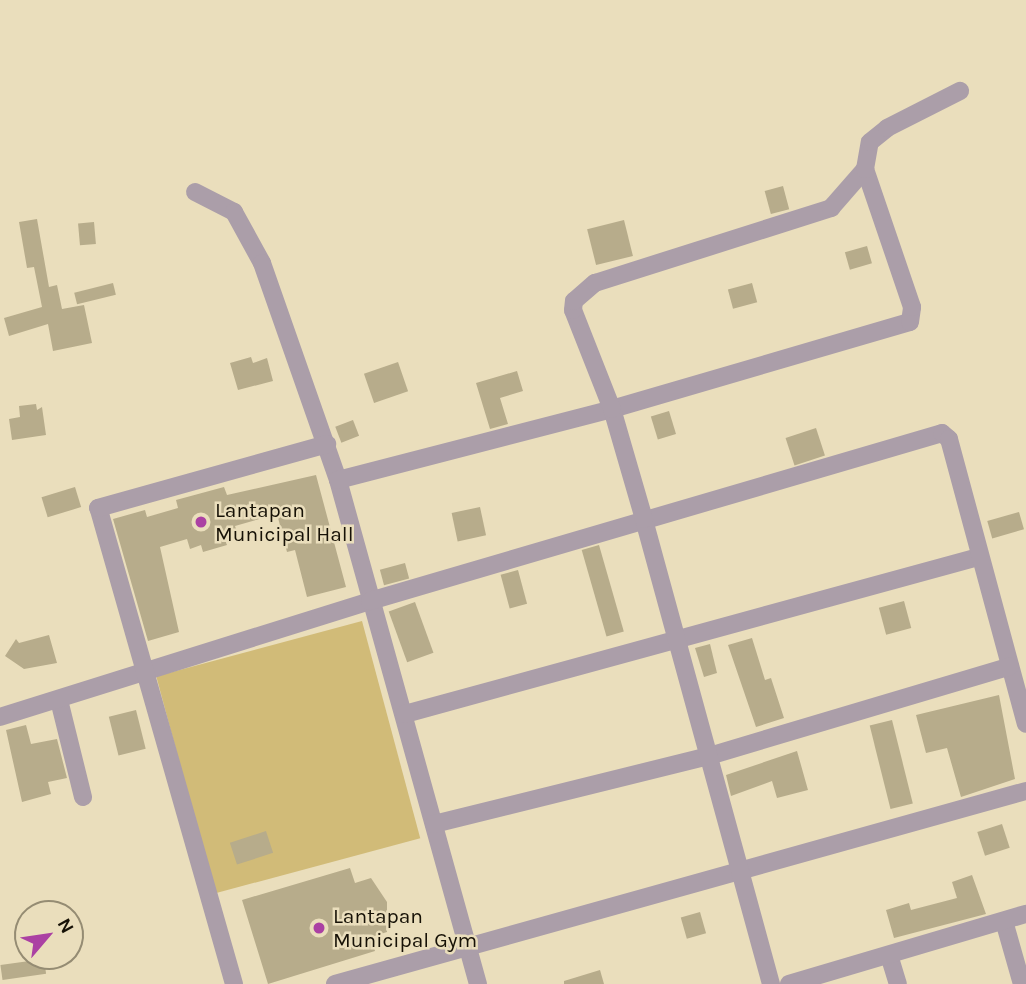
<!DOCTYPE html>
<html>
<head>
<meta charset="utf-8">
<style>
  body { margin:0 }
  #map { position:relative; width:1026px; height:984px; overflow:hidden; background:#eadebc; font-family:Karla,sans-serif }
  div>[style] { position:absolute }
  .green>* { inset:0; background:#d1bb78; transform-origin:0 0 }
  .building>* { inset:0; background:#b7ac8b; transform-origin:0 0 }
  .minor>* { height:18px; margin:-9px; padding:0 9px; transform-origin:9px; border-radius:9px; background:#ab9ea9 }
  .dots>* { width:19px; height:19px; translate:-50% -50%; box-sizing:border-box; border:4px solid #eadebc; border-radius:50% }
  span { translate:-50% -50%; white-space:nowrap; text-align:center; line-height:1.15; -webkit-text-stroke:5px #eadebc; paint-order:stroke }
  .poi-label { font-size:21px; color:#161106 }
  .left { translate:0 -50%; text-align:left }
  .north { position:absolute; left:14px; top:900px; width:70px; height:70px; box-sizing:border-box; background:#eadebc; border:2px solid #958c73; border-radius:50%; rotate:61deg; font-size:19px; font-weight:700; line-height:28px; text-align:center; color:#161106 }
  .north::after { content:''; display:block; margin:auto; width:24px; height:32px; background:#ab41a3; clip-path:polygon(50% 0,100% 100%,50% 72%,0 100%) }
</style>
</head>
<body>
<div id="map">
  <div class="green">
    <i style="left:362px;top:621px;width:225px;height:213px;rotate:75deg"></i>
  </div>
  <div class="building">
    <i style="left:783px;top:186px;width:24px;height:19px;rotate:75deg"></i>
    <i style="clip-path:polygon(37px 219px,49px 287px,57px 285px,62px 309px,84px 305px,92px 343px,53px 351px,48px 324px,9px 336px,4px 318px,42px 307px,34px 267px,27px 268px,19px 222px)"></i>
    <i style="left:624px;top:220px;width:37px;height:38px;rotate:76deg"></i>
    <i style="left:94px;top:222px;width:22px;height:16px;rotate:85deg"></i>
    <i style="left:867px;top:246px;width:18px;height:23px;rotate:74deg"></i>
    <i style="left:113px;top:283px;width:12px;height:40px;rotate:76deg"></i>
    <i style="left:752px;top:283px;width:20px;height:25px;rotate:75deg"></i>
    <i style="clip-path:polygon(251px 357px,253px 363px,267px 358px,273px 381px,238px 390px,230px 363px)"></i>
    <i style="left:398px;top:362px;width:31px;height:36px;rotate:71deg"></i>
    <i style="clip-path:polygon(517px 371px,523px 391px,500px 398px,508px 424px,490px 429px,476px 383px)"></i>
    <i style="clip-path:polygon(36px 404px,37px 410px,42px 407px,46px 435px,12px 440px,9px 419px,20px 417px,19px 406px)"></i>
    <i style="left:669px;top:411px;width:24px;height:19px;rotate:73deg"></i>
    <i style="left:353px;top:420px;width:17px;height:19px;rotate:69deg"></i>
    <i style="left:816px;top:428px;width:29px;height:32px;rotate:72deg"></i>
    <i style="clip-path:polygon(316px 475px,346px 587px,307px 597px,295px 550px,287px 552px,277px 514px,235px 526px,238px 535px,225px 539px,227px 545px,203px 552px,201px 545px,190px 549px,187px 539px,160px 547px,179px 632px,148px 641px,113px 519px,145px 510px,147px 517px,178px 508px,176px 500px,224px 487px,227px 495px)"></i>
    <i style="left:75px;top:487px;width:21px;height:35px;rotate:73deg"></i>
    <i style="left:480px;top:507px;width:29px;height:29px;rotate:78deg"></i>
    <i style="left:1019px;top:512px;width:18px;height:33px;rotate:74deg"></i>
    <i style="left:599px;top:545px;width:90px;height:18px;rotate:74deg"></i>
    <i style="left:405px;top:563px;width:16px;height:26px;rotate:75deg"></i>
    <i style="left:518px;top:570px;width:35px;height:18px;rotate:75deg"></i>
    <i style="left:904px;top:601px;width:28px;height:26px;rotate:75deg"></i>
    <i style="left:415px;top:602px;width:54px;height:28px;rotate:70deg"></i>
    <i style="clip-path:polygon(49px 635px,57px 663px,24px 669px,5px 656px,16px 639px,19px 643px)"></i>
    <i style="clip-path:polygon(752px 638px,765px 680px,771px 678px,784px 718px,756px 727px,728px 645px)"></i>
    <i style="clip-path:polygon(710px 644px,717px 673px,704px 677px,695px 648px)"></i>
    <i style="clip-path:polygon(999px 695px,1015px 779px,961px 797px,947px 748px,926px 753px,916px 715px)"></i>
    <i style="left:136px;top:710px;width:40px;height:28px;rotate:76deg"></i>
    <i style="left:892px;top:720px;width:86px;height:23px;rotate:76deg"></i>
    <i style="clip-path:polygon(26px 725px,31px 744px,57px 739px,67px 778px,48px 782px,51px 794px,22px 802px,6px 730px)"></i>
    <i style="clip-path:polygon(797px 751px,808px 790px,777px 798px,772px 781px,731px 796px,726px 775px)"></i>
    <i style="left:1002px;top:824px;width:25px;height:26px;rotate:72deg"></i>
    <i style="left:266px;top:831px;width:23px;height:38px;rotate:72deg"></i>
    <i style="clip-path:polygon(350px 868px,355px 883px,371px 878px,387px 902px,387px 932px,371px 937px,375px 951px,268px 984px,242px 900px)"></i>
    <i style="clip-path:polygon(972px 875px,986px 914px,894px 938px,886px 910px,909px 903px,911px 910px,957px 898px,952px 882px)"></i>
    <i style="left:700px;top:912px;width:22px;height:20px;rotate:74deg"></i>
    <i style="left:44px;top:959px;width:15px;height:44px;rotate:82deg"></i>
    <i style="clip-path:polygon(600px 970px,604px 984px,564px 984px,564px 981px)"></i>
  </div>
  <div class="minor">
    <i style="left:195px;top:192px;width:44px;rotate:27.1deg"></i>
    <i style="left:234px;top:212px;width:58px;rotate:61.2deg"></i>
    <i style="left:262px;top:263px;width:230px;rotate:70.7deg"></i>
    <i style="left:338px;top:480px;width:523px;rotate:74.48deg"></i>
    <i style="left:338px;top:480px;width:283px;rotate:-14.5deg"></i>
    <i style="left:612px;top:409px;width:310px;rotate:-16.3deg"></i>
    <i style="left:910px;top:322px;width:15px;rotate:-82deg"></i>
    <i style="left:912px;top:307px;width:146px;rotate:-108.8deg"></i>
    <i style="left:59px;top:700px;width:100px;rotate:76.1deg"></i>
    <i style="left:405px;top:714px;width:594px;rotate:-15.32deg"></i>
    <i style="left:0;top:717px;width:388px;rotate:-17.4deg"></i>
    <i style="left:370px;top:601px;width:596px;rotate:-16.37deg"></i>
    <i style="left:942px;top:433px;width:9px;rotate:41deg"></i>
    <i style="left:949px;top:439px;width:295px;rotate:74.9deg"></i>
    <i style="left:434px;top:824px;width:283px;rotate:-13.9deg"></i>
    <i style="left:709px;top:756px;width:314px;rotate:-16.6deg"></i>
    <i style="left:1004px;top:921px;width:66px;rotate:74.1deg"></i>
    <i style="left:889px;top:955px;width:30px;rotate:73deg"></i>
    <i style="left:234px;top:984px;width:495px;rotate:-105.9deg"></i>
    <i style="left:98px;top:508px;width:238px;rotate:-15.6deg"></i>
    <i style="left:335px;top:984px;width:717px;rotate:-15.61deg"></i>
    <i style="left:771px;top:984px;width:482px;rotate:-105.3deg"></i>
    <i style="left:644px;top:519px;width:115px;rotate:-106.2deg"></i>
    <i style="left:612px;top:409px;width:106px;rotate:-111.5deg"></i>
    <i style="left:573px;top:310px;width:9px;rotate:-84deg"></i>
    <i style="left:574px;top:301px;width:28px;rotate:-41deg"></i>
    <i style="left:595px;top:283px;width:248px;rotate:-17.6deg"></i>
    <i style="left:831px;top:208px;width:52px;rotate:-48.9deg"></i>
    <i style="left:865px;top:169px;width:27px;rotate:-80deg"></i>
    <i style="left:870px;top:142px;width:22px;rotate:-39deg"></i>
    <i style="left:887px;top:128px;width:82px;rotate:-26.9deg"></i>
    <i style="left:789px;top:984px;width:247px;rotate:-16.5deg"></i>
  </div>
  <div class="dots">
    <i style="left:201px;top:522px;background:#ab41a3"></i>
    <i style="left:319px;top:928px;background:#ab41a3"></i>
  </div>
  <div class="poi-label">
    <span class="left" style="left:215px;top:522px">Lantapan<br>Municipal Hall</span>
    <span class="left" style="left:333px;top:928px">Lantapan<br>Municipal Gym</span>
  </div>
  <div class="north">N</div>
</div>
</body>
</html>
